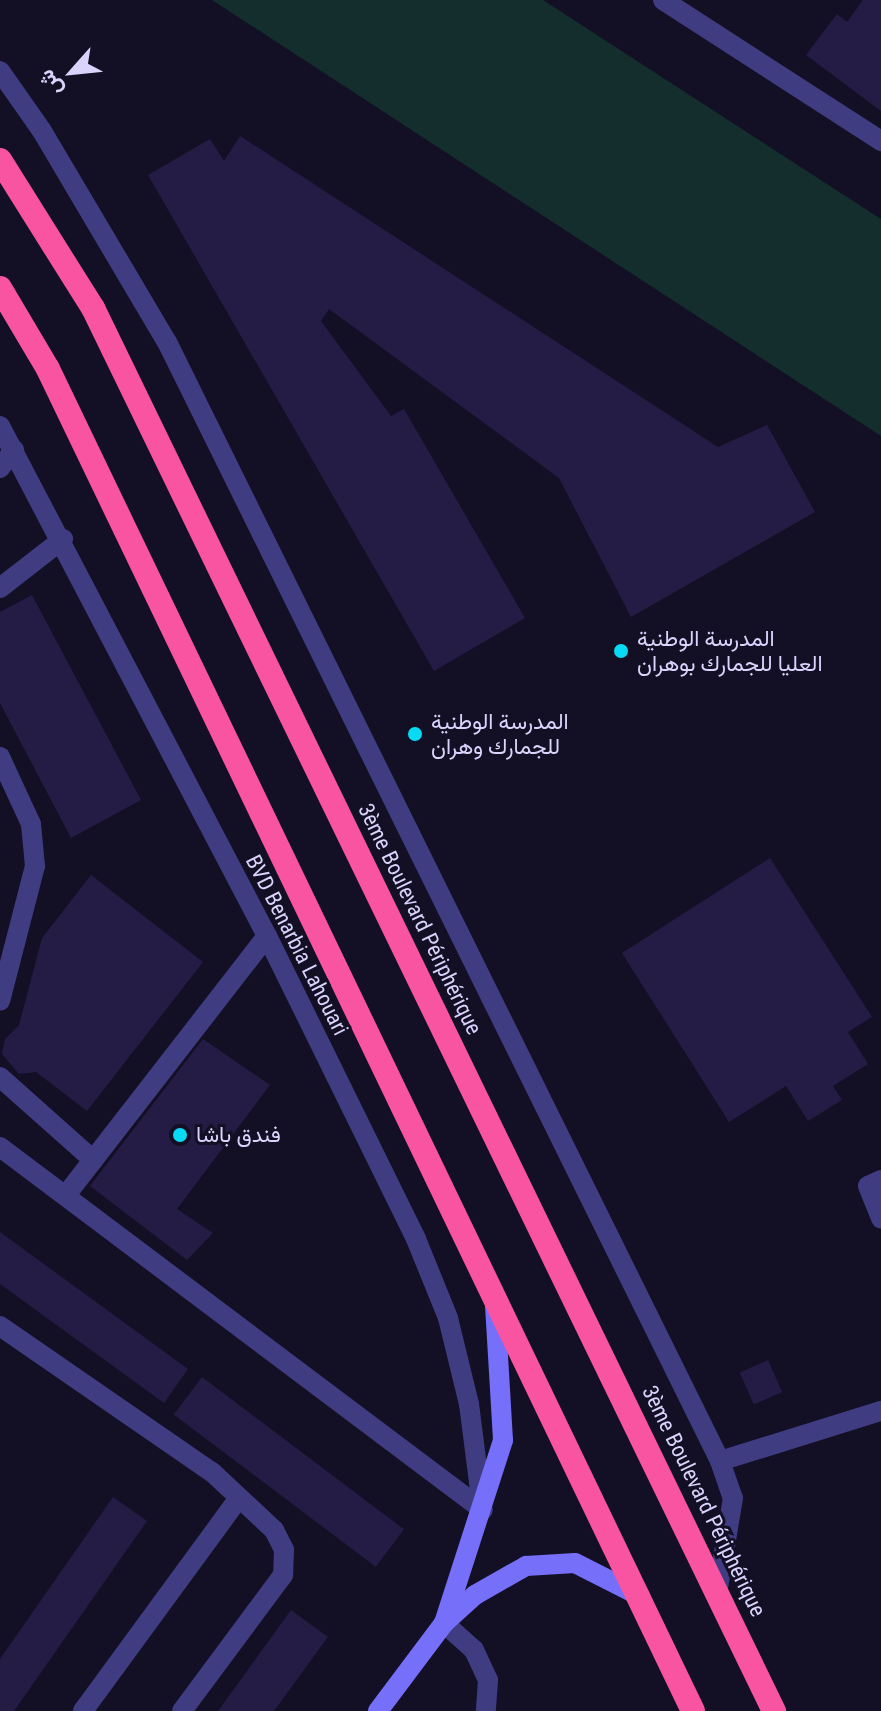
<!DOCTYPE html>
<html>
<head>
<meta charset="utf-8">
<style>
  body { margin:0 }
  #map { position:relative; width:881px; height:1711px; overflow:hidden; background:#130f24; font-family:"Roboto Condensed",Vazirmatn,sans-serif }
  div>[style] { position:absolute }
  .green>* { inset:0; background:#132e2d }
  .building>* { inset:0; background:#251c45; transform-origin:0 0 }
  .lane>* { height:20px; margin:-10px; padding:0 10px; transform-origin:10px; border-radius:10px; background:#403c81 }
  .street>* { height:20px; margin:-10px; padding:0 10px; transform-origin:10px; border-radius:10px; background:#403c81 }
  .secondary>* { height:20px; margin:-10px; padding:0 10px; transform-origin:10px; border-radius:10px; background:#756ff9 }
  .highway>* { height:24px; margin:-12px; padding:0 12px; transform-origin:12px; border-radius:12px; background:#f854a1 }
  .dots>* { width:22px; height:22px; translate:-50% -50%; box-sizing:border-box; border:4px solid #130f24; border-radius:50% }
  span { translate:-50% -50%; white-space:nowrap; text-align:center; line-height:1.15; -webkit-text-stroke:6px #130f24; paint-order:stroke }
  .poi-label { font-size:22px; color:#dad4fd }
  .left { translate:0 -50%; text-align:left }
  .street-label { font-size:22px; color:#dad4fd }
  .north { position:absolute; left:32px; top:32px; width:80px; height:80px; -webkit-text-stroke:6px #130f24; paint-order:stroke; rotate:243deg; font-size:22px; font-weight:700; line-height:32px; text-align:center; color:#dad4fd }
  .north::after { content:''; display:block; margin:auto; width:28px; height:36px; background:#dad4fd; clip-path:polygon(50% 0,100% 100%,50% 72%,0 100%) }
</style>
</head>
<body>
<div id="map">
  <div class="green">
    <i style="clip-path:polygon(212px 0,543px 0,881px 219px,881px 436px)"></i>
  </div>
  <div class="building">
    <i style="clip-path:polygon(863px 0,881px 0,881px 111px,806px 55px,837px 14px,847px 22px)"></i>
    <i style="clip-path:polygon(240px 136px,718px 447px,767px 425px,815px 512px,631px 617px,559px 478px,329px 309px,321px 321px,391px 416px,404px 409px,525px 618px,434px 671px,148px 175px,210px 139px,224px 161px)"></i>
    <i style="clip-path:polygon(32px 595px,141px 800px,71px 838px,0 703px,0 612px)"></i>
    <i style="clip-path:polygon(770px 858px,872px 1017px,848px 1032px,868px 1064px,833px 1086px,842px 1100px,808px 1121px,786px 1086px,729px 1122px,622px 953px)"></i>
    <i style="clip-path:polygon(91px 875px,203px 962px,87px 1111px,36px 1072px,19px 1074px,2px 1054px,5px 1039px,19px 1025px,42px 938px)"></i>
    <i style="clip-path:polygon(203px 1039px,270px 1085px,177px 1209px,213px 1233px,187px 1260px,90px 1186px)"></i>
    <i style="clip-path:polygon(0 1232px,188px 1369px,164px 1403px,0 1284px)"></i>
    <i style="left:768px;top:1360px;width:35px;height:31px;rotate:66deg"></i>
    <i style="left:202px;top:1377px;width:253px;height:47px;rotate:37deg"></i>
    <i style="clip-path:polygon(113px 1497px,147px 1521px,14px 1711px,0 1711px,0 1659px)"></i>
    <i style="clip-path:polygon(291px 1610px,328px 1637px,274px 1711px,218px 1711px)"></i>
  </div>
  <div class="lane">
    <i style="left:0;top:588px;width:80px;rotate:-37.9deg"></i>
    <i style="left:0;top:757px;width:74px;rotate:65.2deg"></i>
    <i style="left:31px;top:824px;width:42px;rotate:84.6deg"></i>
    <i style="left:35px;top:866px;width:139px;rotate:104.5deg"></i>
    <i style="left:0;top:1077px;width:125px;rotate:41.7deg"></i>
    <i style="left:881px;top:1180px;width:14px;rotate:155deg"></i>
    <i style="left:868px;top:1186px;width:35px;rotate:68deg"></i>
    <i style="left:66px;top:1195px;width:328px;rotate:-52.2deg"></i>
    <i style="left:0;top:1326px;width:257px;rotate:34.6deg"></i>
    <i style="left:212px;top:1472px;width:85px;rotate:43.1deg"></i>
    <i style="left:274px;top:1530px;width:22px;rotate:63deg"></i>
    <i style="left:284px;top:1550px;width:25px;rotate:92deg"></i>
    <i style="left:283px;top:1575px;width:169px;rotate:126.6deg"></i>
    <i style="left:720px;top:1461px;width:169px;rotate:-17.3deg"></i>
    <i style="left:444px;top:1623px;width:40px;rotate:42deg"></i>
    <i style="left:474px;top:1650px;width:33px;rotate:65deg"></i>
    <i style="left:488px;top:1680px;width:31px;rotate:94deg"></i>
    <i style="left:83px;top:1711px;width:264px;rotate:-53.8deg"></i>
  </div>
  <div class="street">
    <i style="left:663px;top:0;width:260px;rotate:32.9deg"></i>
    <i style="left:0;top:71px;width:73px;rotate:55deg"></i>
    <i style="left:42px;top:131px;width:245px;rotate:59.4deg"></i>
    <i style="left:167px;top:342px;width:1248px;rotate:63.7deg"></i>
    <i style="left:720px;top:1461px;width:39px;rotate:71deg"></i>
    <i style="left:733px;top:1498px;width:91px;rotate:99.5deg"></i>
    <i style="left:0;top:426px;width:576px;rotate:62.37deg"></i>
    <i style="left:267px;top:936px;width:338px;rotate:63.8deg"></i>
    <i style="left:416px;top:1239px;width:85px;rotate:67.9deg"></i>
    <i style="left:448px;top:1318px;width:89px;rotate:76.3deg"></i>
    <i style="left:469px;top:1404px;width:103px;rotate:82.7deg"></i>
    <i style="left:0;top:468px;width:23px;rotate:-52deg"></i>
    <i style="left:0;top:1147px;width:604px;rotate:36.93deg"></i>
  </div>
  <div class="secondary">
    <i style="left:444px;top:1623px;width:192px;rotate:-72.1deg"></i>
    <i style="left:503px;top:1440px;width:136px;rotate:-93.4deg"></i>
    <i style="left:378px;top:1711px;width:110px;rotate:-53.1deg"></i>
    <i style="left:444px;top:1623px;width:42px;rotate:-42.1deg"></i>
    <i style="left:475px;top:1595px;width:59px;rotate:-29.6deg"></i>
    <i style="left:526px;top:1566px;width:49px;rotate:-3.5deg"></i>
    <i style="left:575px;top:1563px;width:73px;rotate:26.9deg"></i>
  </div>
  <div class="highway">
    <i style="left:0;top:160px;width:175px;rotate:57.9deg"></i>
    <i style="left:93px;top:308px;width:1560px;rotate:64.11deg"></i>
    <i style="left:0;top:288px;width:94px;rotate:59.3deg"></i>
    <i style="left:48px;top:369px;width:1489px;rotate:64.33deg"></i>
  </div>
  <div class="dots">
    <i style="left:621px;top:651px;background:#09daf4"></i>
    <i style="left:415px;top:734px;background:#09daf4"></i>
    <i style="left:180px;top:1135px;background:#09daf4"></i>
  </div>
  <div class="poi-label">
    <span class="left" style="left:637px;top:651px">المدرسة الوطنية<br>العليا للجمارك بوهران</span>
    <span class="left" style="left:431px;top:734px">المدرسة الوطنية<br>للجمارك وهران</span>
    <span class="left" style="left:196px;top:1135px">فندق باشا</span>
  </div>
  <div class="street-label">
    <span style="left:420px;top:919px;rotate:64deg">3ème Boulevard Périphérique</span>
    <span style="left:297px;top:945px;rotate:63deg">BVD Benarbia Lahouari</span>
    <span style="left:704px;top:1501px;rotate:64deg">3ème Boulevard Périphérique</span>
  </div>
  <div class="north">ش</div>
</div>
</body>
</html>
